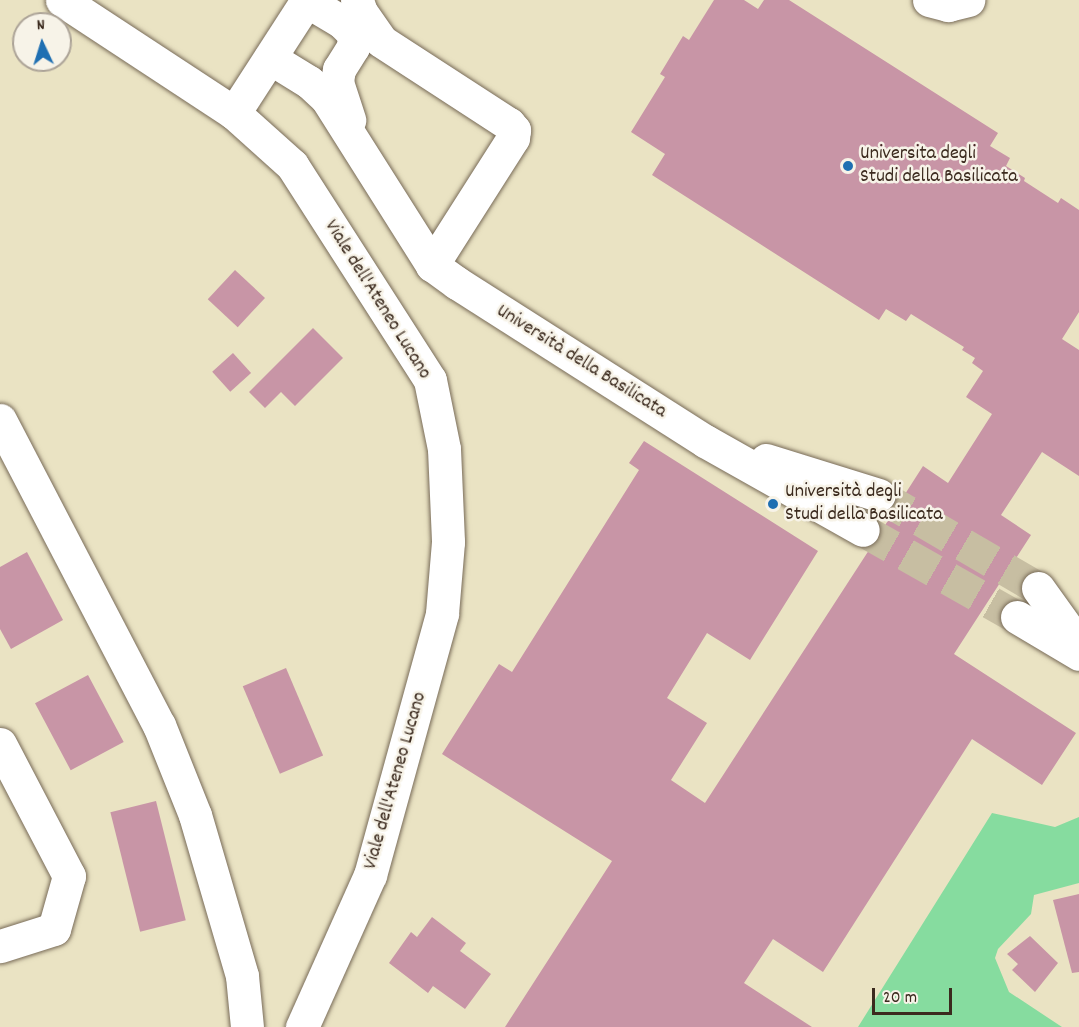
<!DOCTYPE html>
<html>
<head>
<meta charset="utf-8">
<style>
  body { margin:0 }
  #map { position:relative; width:1079px; height:1027px; overflow:hidden; background:#eae3c3; font-family:Dekko,sans-serif }
  div>[style] { position:absolute }
  .green>* { inset:0; background:#86dc9f }
  .building>* { inset:0; background:#c895a6; transform-origin:0 0 }
  .minor-tunnel>* { height:33px; margin-top:-16.5px; transform-origin:0; background:repeating-linear-gradient(90deg,#c7bea2 0 33px,transparent 0 49px) }
  .roads { filter:drop-shadow(0 0 2px #786b58) drop-shadow(0 0 2px #786b58) }
  .minor>* { height:33px; margin:-16.5px; padding:0 16.5px; transform-origin:16.5px; border-radius:16.5px; background:#fff }
  .dots>* { width:16px; height:16px; translate:-50% -50%; box-sizing:border-box; border:3px solid #f7f3e8; border-radius:50% }
  span { translate:-50% -50%; white-space:nowrap; text-align:center; line-height:1.15; -webkit-text-stroke:5px #f7f3e8; paint-order:stroke }
  .poi-label { font-size:20px; color:#3b2a1e }
  .left { translate:0 -50%; text-align:left }
  .street-label { font-size:20px; color:#3b2a1e }
  .north { position:absolute; left:12px; top:12px; width:60px; height:60px; box-sizing:border-box; background:#f7f3e8; border:2px solid #aca397; border-radius:50%; rotate:356deg; font-size:16px; font-weight:700; line-height:24px; text-align:center; color:#3b2a1e }
  .north::after { content:''; display:block; margin:auto; width:21px; height:27px; background:#1f6fb2; clip-path:polygon(50% 0,100% 100%,50% 72%,0 100%) }
  .scale { position:absolute; left:872px; top:988px; width:80px; height:27px; box-sizing:border-box; border:3px solid #3b2a1e; border-top:0; padding-left:8px; font-size:18px; line-height:21px; white-space:nowrap; color:#3b2a1e; -webkit-text-stroke:4px #f7f3e8; paint-order:stroke }
</style>
</head>
<body>
<div id="map">
  <div class="green">
    <i style="clip-path:polygon(992px 813px,1055px 827px,1079px 817px,1079px 883px,1034px 895px,1031px 914px,998px 949px,995px 958px,1009px 992px,1062px 1027px,858px 1027px)"></i>
  </div>
  <div class="building">
    <i style="clip-path:polygon(714px 0,744px 0,758px 9px,764px 0,789px 0,998px 133px,990px 146px,1010px 158px,1006px 166px,1025px 178px,1024px 181px,1058px 203px,1061px 198px,1079px 210px,1079px 312px,1062px 339px,1079px 350px,1079px 476px,1042px 452px,1001px 515px,1031px 535px,954px 654px,1076px 733px,1042px 785px,972px 739px,823px 972px,773px 939px,744px 983px,812px 1027px,505px 1027px,612px 861px,442px 754px,499px 664px,512px 672px,639px 470px,629px 463px,644px 441px,818px 551px,750px 660px,707px 633px,667px 698px,707px 723px,671px 780px,705px 803px,871px 547px,879px 540px,882px 530px,923px 466px,948px 483px,992px 414px,966px 397px,983px 371px,972px 363px,975px 358px,962px 350px,964px 347px,911px 314px,906px 321px,886px 309px,879px 320px,652px 175px,665px 154px,631px 132px,665px 77px,660px 74px,683px 36px,689px 40px)"></i>
    <i style="left:235px;top:270px;width:41px;height:40px;rotate:43deg"></i>
    <i style="clip-path:polygon(313px 328px,343px 358px,295px 406px,281px 392px,265px 408px,249px 392px)"></i>
    <i style="left:233px;top:353px;width:27px;height:28px;rotate:48deg"></i>
    <i style="clip-path:polygon(27px 552px,63px 620px,11px 649px,0 629px,0 567px)"></i>
    <i style="left:286px;top:668px;width:95px;height:47px;rotate:67deg"></i>
    <i style="left:88px;top:675px;width:76px;height:60px;rotate:62deg"></i>
    <i style="left:156px;top:801px;width:123px;height:47px;rotate:76deg"></i>
    <i style="clip-path:polygon(1079px 894px,1079px 972px,1072px 973px,1053px 900px)"></i>
    <i style="clip-path:polygon(432px 917px,466px 943px,460px 951px,491px 974px,465px 1009px,433px 986px,428px 993px,389px 963px,411px 932px,417px 937px)"></i>
    <i style="clip-path:polygon(1030px 936px,1058px 963px,1035px 992px,1012px 970px,1018px 964px,1007px 954px)"></i>
  </div>
  <div class="minor-tunnel">
    <i style="left:879px;top:495px;width:184px;rotate:30.3deg"></i>
    <i style="left:863px;top:530px;width:177px;rotate:29.5deg"></i>
  </div>
  <div class="roads">
    <div class="minor">
      <i style="left:62px;top:0;width:206px;rotate:33.3deg"></i>
      <i style="left:234px;top:113px;width:78px;rotate:41.9deg"></i>
      <i style="left:292px;top:165px;width:255px;rotate:57.3deg"></i>
      <i style="left:430px;top:380px;width:70px;rotate:78.5deg"></i>
      <i style="left:444px;top:449px;width:93px;rotate:87.5deg"></i>
      <i style="left:448px;top:542px;width:72px;rotate:94.8deg"></i>
      <i style="left:442px;top:614px;width:271px;rotate:105.4deg"></i>
      <i style="left:370px;top:875px;width:167px;rotate:114.1deg"></i>
      <i style="left:357px;top:0;width:13px;rotate:72deg"></i>
      <i style="left:361px;top:12px;width:35px;rotate:55deg"></i>
      <i style="left:381px;top:41px;width:153px;rotate:33deg"></i>
      <i style="left:509px;top:124px;width:8px;rotate:50deg"></i>
      <i style="left:514px;top:130px;width:8px;rotate:97deg"></i>
      <i style="left:513px;top:138px;width:151px;rotate:122.5deg"></i>
      <i style="left:929px;top:0;width:20px;rotate:15deg"></i>
      <i style="left:948px;top:5px;width:21px;rotate:-14deg"></i>
      <i style="left:307px;top:1px;width:41px;rotate:31deg"></i>
      <i style="left:342px;top:22px;width:17px;rotate:45deg"></i>
      <i style="left:354px;top:34px;width:13px;rotate:94deg"></i>
      <i style="left:353px;top:47px;width:26px;rotate:122deg"></i>
      <i style="left:339px;top:69px;width:13px;rotate:99deg"></i>
      <i style="left:337px;top:82px;width:40px;rotate:72deg"></i>
      <i style="left:270px;top:58px;width:46px;rotate:31.6deg"></i>
      <i style="left:309px;top:82px;width:25px;rotate:43deg"></i>
      <i style="left:327px;top:99px;width:196px;rotate:57.7deg"></i>
      <i style="left:432px;top:265px;width:31px;rotate:36deg"></i>
      <i style="left:457px;top:283px;width:294px;rotate:32.5deg"></i>
      <i style="left:705px;top:441px;width:181px;rotate:29.4deg"></i>
      <i style="left:234px;top:113px;width:135px;rotate:-57.1deg"></i>
      <i style="left:0;top:420px;width:344px;rotate:62.5deg"></i>
      <i style="left:159px;top:725px;width:97px;rotate:68.2deg"></i>
      <i style="left:195px;top:815px;width:168px;rotate:73.7deg"></i>
      <i style="left:242px;top:976px;width:51px;rotate:84.4deg"></i>
      <i style="left:766px;top:460px;width:118px;rotate:17.2deg"></i>
      <i style="left:1038px;top:588px;width:70px;rotate:54.3deg"></i>
      <i style="left:1017px;top:617px;width:72px;rotate:30.8deg"></i>
      <i style="left:0;top:744px;width:149px;rotate:62.4deg"></i>
      <i style="left:69px;top:876px;width:55px;rotate:105.8deg"></i>
      <i style="left:54px;top:929px;width:57px;rotate:162.5deg"></i>
    </div>
  </div>
  <div class="dots">
    <i style="left:848px;top:166px;background:#1f6fb2"></i>
    <i style="left:773px;top:504px;background:#1f6fb2"></i>
  </div>
  <div class="poi-label">
    <span class="left" style="left:860px;top:166px">Universita degli<br>Studi della Basilicata</span>
    <span class="left" style="left:785px;top:504px">Università degli<br>Studi della Basilicata</span>
  </div>
  <div class="street-label">
    <span style="left:377px;top:300px;rotate:58deg">Viale dell'Ateneo Lucano</span>
    <span style="left:581px;top:362px;rotate:32deg">Università della Basilicata</span>
    <span style="left:396px;top:781px;rotate:-74deg">Viale dell'Ateneo Lucano</span>
  </div>
  <div class="north">N</div>
  <div class="scale">20 m</div>
</div>
</body>
</html>
